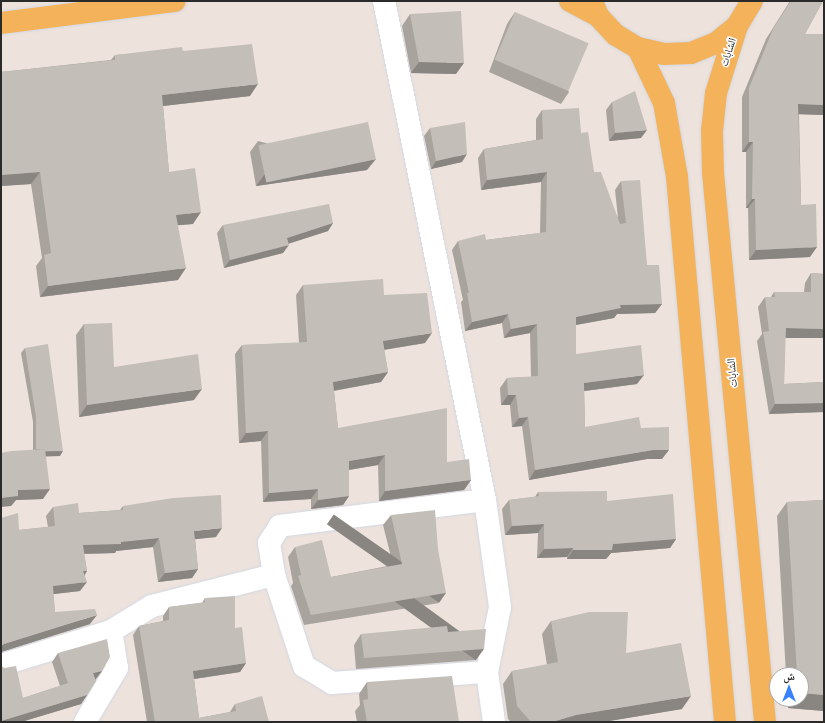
<!DOCTYPE html>
<html>
<head>
<meta charset="utf-8">
<style>
  body { margin:0 }
  #map { position:relative; width:825px; height:723px; overflow:hidden; background:#ede2dc; font-family:"DM Sans","Noto Naskh Arabic",sans-serif }
  div>[style] { position:absolute }
  .roads { filter:drop-shadow(0 0 1px #d1d8e4) drop-shadow(0 0 1px #d1d8e4) }
  .minor>* { height:22px; margin:-11px; padding:0 11px; transform-origin:11px; border-radius:11px; background:#fff }
  .major>* { height:22px; margin:-11px; padding:0 11px; transform-origin:11px; border-radius:11px; background:#f4b35a }
  .wall>* { inset:0; background:#a9a39e }
  .shaded-wall>* { inset:0; background:#898581; transform-origin:0 0 }
  .building>* { inset:0; background:#c4beb8; transform-origin:0 0 }
  span { translate:-50% -50%; white-space:nowrap; text-align:center; line-height:1.15; -webkit-text-stroke:3px #fff; paint-order:stroke }
  .street-label { font-size:11px; color:#2a2a2a }
  .frame { position:absolute; inset:0; border:2px solid #2a2a2a; pointer-events:none }
  .north { position:absolute; left:769px; top:667px; width:40px; height:40px; box-sizing:border-box; background:#fff; border:1px solid #aaa; border-radius:50%; rotate:0deg; font-size:11px; font-weight:700; line-height:16px; text-align:center; color:#2a2a2a }
  .north::after { content:''; display:block; margin:auto; width:14px; height:18px; background:#3882fe; clip-path:polygon(50% 0,100% 100%,50% 72%,0 100%) }
</style>
</head>
<body>
<div id="map">
  <div class="roads">
    <div class="minor">
      <i style="left:384px;top:1px;width:509px;rotate:78.56deg"></i>
      <i style="left:485px;top:500px;width:108px;rotate:82deg"></i>
      <i style="left:500px;top:607px;width:66px;rotate:101.3deg"></i>
      <i style="left:487px;top:672px;width:50px;rotate:82deg"></i>
      <i style="left:485px;top:500px;width:207px;rotate:172.8deg"></i>
      <i style="left:280px;top:526px;width:20px;rotate:123deg"></i>
      <i style="left:269px;top:543px;width:32px;rotate:81deg"></i>
      <i style="left:274px;top:575px;width:96px;rotate:71.8deg"></i>
      <i style="left:304px;top:666px;width:33px;rotate:31deg"></i>
      <i style="left:332px;top:683px;width:155px;rotate:-4.1deg"></i>
      <i style="left:1px;top:665px;width:115px;rotate:-17.2deg"></i>
      <i style="left:111px;top:631px;width:48px;rotate:-31.4deg"></i>
      <i style="left:152px;top:606px;width:126px;rotate:-14.3deg"></i>
      <i style="left:85px;top:722px;width:63px;rotate:-59.3deg"></i>
      <i style="left:117px;top:668px;width:37px;rotate:-99deg"></i>
    </div>
    <div class="major">
      <i style="left:570px;top:1px;width:32px;rotate:28deg"></i>
      <i style="left:592px;top:1px;width:16px;rotate:68deg"></i>
      <i style="left:598px;top:16px;width:26px;rotate:47deg"></i>
      <i style="left:616px;top:35px;width:26px;rotate:31deg"></i>
      <i style="left:638px;top:48px;width:27px;rotate:13deg"></i>
      <i style="left:664px;top:54px;width:27px;rotate:-2deg"></i>
      <i style="left:691px;top:53px;width:27px;rotate:-22deg"></i>
      <i style="left:716px;top:43px;width:27px;rotate:-39deg"></i>
      <i style="left:737px;top:26px;width:29px;rotate:-59deg"></i>
      <i style="left:1px;top:23px;width:175px;rotate:-7.2deg"></i>
      <i style="left:737px;top:26px;width:70px;rotate:107.4deg"></i>
      <i style="left:716px;top:93px;width:37px;rotate:96deg"></i>
      <i style="left:712px;top:130px;width:43px;rotate:88.7deg"></i>
      <i style="left:713px;top:173px;width:551px;rotate:84.59deg"></i>
      <i style="left:638px;top:48px;width:61px;rotate:64.7deg"></i>
      <i style="left:664px;top:103px;width:75px;rotate:80deg"></i>
      <i style="left:677px;top:177px;width:547px;rotate:84.97deg"></i>
    </div>
  </div>
  <div class="wall">
    <i style="clip-path:polygon(790px 1px,823px 1px,805px 34px,824px 34px,824px 115px,799px 114px,801px 205px,810px 257px,749px 260px,748px 208px,746px 208px,746px 152px,742px 152px,742px 97px,766px 39px)"></i>
    <i style="clip-path:polygon(515px 12px,569px 92px,561px 104px,489px 72px,507px 24px)"></i>
    <i style="clip-path:polygon(410px 14px,456px 74px,411px 73px,402px 26px)"></i>
    <i style="clip-path:polygon(183px 51px,250px 96px,163px 106px,169px 172px,193px 224px,178px 225px,178px 280px,40px 297px,36px 266px,42px 258px,31px 184px,1px 186px,1px 72px,111px 60px,115px 55px)"></i>
    <i style="clip-path:polygon(612px 102px,641px 138px,609px 141px,606px 110px)"></i>
    <i style="clip-path:polygon(542px 110px,581px 133px,594px 172px,618px 218px,615px 190px,621px 181px,647px 265px,662px 304px,655px 313px,617px 314px,614px 318px,576px 325px,576px 354px,637px 384px,584px 391px,585px 427px,641px 428px,662px 459px,647px 459px,529px 480px,522px 426px,512px 427px,510px 405px,501px 405px,500px 388px,507px 378px,531px 377px,530px 333px,504px 338px,502px 323px,465px 331px,461px 302px,463px 300px,452px 250px,458px 241px,486px 240px,540px 233px,541px 182px,481px 190px,478px 158px,484px 149px,536px 140px,536px 119px)"></i>
    <i style="clip-path:polygon(430px 128px,462px 162px,431px 169px,424px 136px)"></i>
    <i style="clip-path:polygon(258px 141px,367px 170px,256px 186px,250px 152px)"></i>
    <i style="clip-path:polygon(333px 223px,328px 231px,288px 244px,283px 253px,224px 268px,217px 233px,223px 225px)"></i>
    <i style="clip-path:polygon(811px 273px,824px 274px,824px 338px,785px 338px,784px 384px,824px 382px,824px 411px,823px 412px,769px 414px,757px 341px,762px 334px,758px 307px,765px 297px,771px 297px,774px 292px,804px 292px,805px 283px)"></i>
    <i style="clip-path:polygon(303px 285px,384px 295px,425px 343px,384px 350px,388px 372px,381px 382px,334px 391px,338px 428px,447px 462px,471px 480px,464px 490px,379px 501px,378px 465px,349px 470px,349px 496px,343px 505px,311px 509px,311px 499px,263px 502px,261px 441px,239px 443px,235px 354px,242px 345px,299px 343px,296px 295px)"></i>
    <i style="clip-path:polygon(84px 324px,114px 367px,194px 400px,79px 417px,76px 335px)"></i>
    <i style="clip-path:polygon(25px 348px,60px 456px,46px 456px,43px 499px,16px 500px,11px 506px,33px 449px,33px 422px,21px 353px)"></i>
    <i style="clip-path:polygon(538px 492px,607px 501px,676px 539px,670px 548px,611px 553px,606px 559px,567px 559px,567px 557px,537px 558px,538px 533px,505px 535px,502px 509px,509px 500px,535px 497px)"></i>
    <i style="clip-path:polygon(824px 500px,824px 711px,788px 708px,788px 699px,801px 699px,801px 675px,786px 675px,777px 516px,787px 502px)"></i>
    <i style="clip-path:polygon(123px 506px,216px 537px,195px 539px,198px 569px,192px 578px,158px 582px,153px 547px,116px 551px,115px 553px,84px 554px,87px 571px,85px 575px,80px 591px,53px 594px,55px 612px,90px 624px,1px 652px,1px 518px,19px 530px,48px 527px,46px 516px,53px 507px,79px 513px,120px 510px)"></i>
    <i style="clip-path:polygon(391px 515px,439px 603px,304px 625px,291px 586px,293px 583px,288px 557px,295px 547px,331px 577px,393px 565px,383px 525px)"></i>
    <i style="clip-path:polygon(205px 598px,235px 628px,246px 663px,240px 672px,194px 679px,199px 718px,230px 712px,235px 704px,269px 722px,147px 722px,133px 635px,139px 626px,163px 621px,163px 616px,169px 607px,202px 603px)"></i>
    <i style="clip-path:polygon(551px 621px,626px 653px,682px 709px,603px 722px,511px 722px,508px 719px,503px 684px,512px 671px,547px 665px,542px 634px)"></i>
    <i style="clip-path:polygon(448px 632px,476px 660px,356px 669px,354px 645px,361px 634px)"></i>
    <i style="clip-path:polygon(58px 653px,102px 671px,95px 680px,87px 695px,81px 704px,21px 722px,1px 722px,23px 698px,60px 686px,52px 662px)"></i>
    <i style="clip-path:polygon(367px 682px,459px 722px,357px 722px,355px 711px,360px 705px,359px 694px)"></i>
  </div>
  <div class="shaded-wall">
    <i style="clip-path:polygon(419px 62px,464px 63px,456px 74px,411px 73px)"></i>
    <i style="clip-path:polygon(258px 84px,250px 96px,154px 107px,162px 95px)"></i>
    <i style="clip-path:polygon(798px 104px,824px 105px,824px 115px,791px 114px)"></i>
    <i style="clip-path:polygon(647px 130px,641px 138px,609px 141px,615px 133px)"></i>
    <i style="clip-path:polygon(749px 142px,753px 142px,746px 152px,742px 152px)"></i>
    <i style="clip-path:polygon(467px 154px,462px 162px,431px 169px,436px 161px)"></i>
    <i style="clip-path:polygon(376px 159px,367px 170px,256px 186px,264px 175px)"></i>
    <i style="clip-path:polygon(40px 172px,31px 184px,1px 186px,1px 175px)"></i>
    <i style="clip-path:polygon(547px 172px,541px 182px,481px 190px,487px 180px)"></i>
    <i style="clip-path:polygon(752px 199px,755px 199px,748px 208px,746px 208px)"></i>
    <i style="clip-path:polygon(201px 212px,193px 224px,168px 226px,176px 215px)"></i>
    <i style="clip-path:polygon(333px 223px,328px 231px,281px 246px,287px 238px)"></i>
    <i style="clip-path:polygon(289px 245px,283px 253px,224px 268px,230px 260px)"></i>
    <i style="clip-path:polygon(817px 247px,810px 257px,749px 260px,756px 250px)"></i>
    <i style="clip-path:polygon(186px 268px,178px 280px,40px 297px,48px 286px)"></i>
    <i style="clip-path:polygon(662px 304px,655px 313px,617px 314px,614px 318px,570px 326px,576px 317px,620px 305px)"></i>
    <i style="clip-path:polygon(508px 314px,502px 323px,465px 331px,472px 322px)"></i>
    <i style="clip-path:polygon(537px 324px,530px 333px,504px 338px,511px 329px)"></i>
    <i style="clip-path:polygon(786px 328px,824px 329px,824px 338px,779px 338px)"></i>
    <i style="clip-path:polygon(432px 333px,425px 343px,376px 351px,383px 341px)"></i>
    <i style="clip-path:polygon(388px 372px,381px 382px,326px 392px,333px 382px)"></i>
    <i style="clip-path:polygon(644px 375px,637px 384px,577px 392px,584px 383px)"></i>
    <i style="clip-path:polygon(202px 389px,194px 400px,79px 417px,87px 405px)"></i>
    <i style="clip-path:polygon(508px 395px,516px 395px,510px 405px,501px 405px)"></i>
    <i style="clip-path:polygon(824px 403px,824px 411px,823px 412px,769px 414px,775px 404px)"></i>
    <i style="clip-path:polygon(528px 417px,522px 426px,512px 427px,519px 418px)"></i>
    <i style="clip-path:polygon(268px 431px,261px 441px,239px 443px,246px 433px)"></i>
    <i style="clip-path:polygon(653px 450px,669px 450px,662px 459px,647px 459px,529px 480px,535px 470px)"></i>
    <i style="clip-path:polygon(63px 451px,60px 456px,33px 457px,36px 452px)"></i>
    <i style="clip-path:polygon(385px 455px,378px 465px,342px 471px,349px 461px)"></i>
    <i style="clip-path:polygon(471px 480px,464px 490px,379px 501px,385px 491px)"></i>
    <i style="clip-path:polygon(50px 489px,43px 499px,16px 500px,11px 506px,1px 507px,1px 498px,18px 490px)"></i>
    <i style="clip-path:polygon(318px 489px,311px 499px,263px 502px,269px 493px)"></i>
    <i style="clip-path:polygon(349px 496px,343px 505px,311px 509px,318px 500px)"></i>
    <i style="clip-path:polygon(544px 524px,538px 533px,505px 535px,512px 526px)"></i>
    <i style="clip-path:polygon(222px 528px,216px 537px,188px 540px,194px 531px)"></i>
    <i style="clip-path:polygon(159px 538px,153px 547px,116px 551px,115px 553px,77px 554px,83px 545px)"></i>
    <i style="clip-path:polygon(676px 539px,670px 548px,611px 553px,606px 559px,567px 559px,573px 550px,613px 544px)"></i>
    <i style="clip-path:polygon(573px 548px,567px 557px,537px 558px,544px 549px)"></i>
    <i style="clip-path:polygon(198px 569px,192px 578px,158px 582px,165px 573px)"></i>
    <i style="clip-path:polygon(83px 571px,87px 571px,81px 580px)"></i>
    <i style="clip-path:polygon(87px 582px,80px 591px,46px 595px,53px 586px)"></i>
    <i style="left:446px;top:593px;width:12px;height:137px;rotate:125deg"></i>
    <i style="clip-path:polygon(97px 615px,90px 624px,1px 652px,1px 646px,4px 644px)"></i>
    <i style="left:484px;top:649px;width:14px;height:120px;rotate:126deg"></i>
    <i style="clip-path:polygon(246px 663px,240px 672px,187px 680px,193px 671px)"></i>
    <i style="clip-path:polygon(102px 671px,95px 680px,93px 673px)"></i>
    <i style="clip-path:polygon(801px 693px,824px 695px,824px 711px,788px 708px,794px 699px,801px 699px)"></i>
    <i style="clip-path:polygon(87px 695px,81px 704px,21px 722px,1px 722px,1px 721px)"></i>
    <i style="clip-path:polygon(691px 696px,682px 709px,603px 722px,552px 722px,576px 715px)"></i>
  </div>
  <div class="building">
    <i style="clip-path:polygon(791px 1px,823px 1px,805px 34px,824px 34px,824px 105px,798px 104px,801px 205px,816px 204px,817px 247px,756px 250px,755px 199px,752px 199px,753px 142px,749px 142px,749px 88px,773px 29px)"></i>
    <i style="clip-path:polygon(461px 11px,464px 63px,419px 62px,410px 14px)"></i>
    <i style="left:515px;top:12px;width:80px;height:52px;rotate:23deg"></i>
    <i style="clip-path:polygon(252px 44px,258px 84px,162px 95px,169px 172px,195px 168px,201px 212px,176px 215px,186px 268px,48px 286px,44px 255px,51px 253px,40px 172px,1px 175px,1px 72px,115px 60px,115px 55px,182px 47px,183px 51px)"></i>
    <i style="clip-path:polygon(635px 91px,647px 130px,615px 133px,612px 102px)"></i>
    <i style="clip-path:polygon(579px 108px,581px 133px,588px 132px,594px 172px,601px 172px,620px 224px,626px 223px,621px 181px,640px 180px,647px 265px,659px 265px,662px 304px,620px 305px,621px 308px,576px 317px,576px 354px,641px 345px,644px 375px,584px 383px,585px 427px,639px 417px,641px 428px,669px 427px,669px 450px,653px 450px,535px 470px,528px 417px,519px 418px,516px 395px,508px 395px,507px 378px,538px 376px,537px 324px,511px 329px,508px 314px,472px 322px,467px 293px,469px 293px,458px 241px,485px 234px,486px 240px,546px 232px,547px 172px,487px 180px,484px 149px,543px 139px,542px 110px)"></i>
    <i style="left:368px;top:122px;width:38px;height:112px;rotate:78deg"></i>
    <i style="clip-path:polygon(465px 122px,467px 154px,436px 161px,430px 128px)"></i>
    <i style="clip-path:polygon(329px 204px,333px 223px,287px 238px,289px 245px,230px 260px,223px 225px)"></i>
    <i style="clip-path:polygon(811px 273px,824px 274px,824px 329px,786px 328px,784px 384px,824px 382px,824px 403px,775px 404px,763px 332px,769px 331px,765px 297px,775px 297px,774px 292px,811px 292px)"></i>
    <i style="clip-path:polygon(383px 279px,384px 295px,427px 293px,432px 333px,383px 341px,388px 372px,333px 382px,338px 428px,447px 408px,447px 462px,469px 459px,471px 480px,385px 491px,385px 455px,349px 461px,349px 496px,318px 500px,318px 489px,269px 493px,268px 431px,246px 433px,242px 345px,307px 342px,303px 285px)"></i>
    <i style="clip-path:polygon(112px 323px,114px 367px,198px 354px,202px 389px,87px 405px,84px 324px)"></i>
    <i style="clip-path:polygon(48px 344px,63px 451px,45px 451px,45px 449px,36px 449px,36px 417px,25px 348px)"></i>
    <i style="clip-path:polygon(45px 449px,50px 489px,18px 490px,18px 496px,1px 498px,1px 453px,12px 451px)"></i>
    <i style="clip-path:polygon(607px 491px,607px 501px,673px 494px,676px 539px,613px 544px,612px 550px,573px 550px,573px 548px,544px 549px,544px 524px,512px 526px,509px 500px,539px 496px,538px 492px)"></i>
    <i style="clip-path:polygon(221px 495px,222px 528px,194px 531px,198px 569px,165px 573px,159px 538px,121px 542px,121px 544px,83px 545px,87px 571px,83px 571px,87px 582px,53px 586px,55px 612px,95px 609px,97px 615px,4px 644px,1px 646px,1px 518px,18px 513px,19px 530px,55px 526px,53px 507px,78px 503px,79px 513px,123px 510px,123px 506px,173px 498px)"></i>
    <i style="clip-path:polygon(824px 500px,824px 695px,801px 693px,801px 675px,797px 675px,787px 502px)"></i>
    <i style="clip-path:polygon(435px 510px,438px 549px,446px 593px,311px 615px,298px 576px,301px 575px,295px 547px,322px 540px,331px 577px,402px 564px,391px 515px)"></i>
    <i style="clip-path:polygon(235px 596px,235px 628px,242px 627px,246px 663px,193px 671px,199px 718px,236px 711px,235px 704px,262px 696px,269px 722px,155px 722px,139px 626px,169px 620px,169px 607px,205px 602px,205px 598px)"></i>
    <i style="clip-path:polygon(589px 612px,628px 612px,626px 653px,681px 643px,691px 696px,576px 715px,552px 722px,531px 722px,517px 706px,512px 671px,558px 662px,551px 621px)"></i>
    <i style="clip-path:polygon(447px 626px,448px 632px,486px 629px,484px 649px,364px 658px,361px 634px)"></i>
    <i style="clip-path:polygon(107px 639px,110px 657px,102px 671px,93px 673px,96px 681px,87px 695px,1px 721px,1px 665px,4px 668px,16px 666px,23px 698px,68px 683px,58px 653px)"></i>
    <i style="clip-path:polygon(452px 676px,459px 722px,367px 722px,363px 700px,368px 699px,367px 682px)"></i>
  </div>
  <div class="street-label">
    <span style="left:728px;top:52px;rotate:-72deg">الشابات</span>
    <span style="left:732px;top:373px;rotate:-95deg">الشابات</span>
  </div>
  <div class="frame"></div>
  <div class="north">ش</div>
</div>
</body>
</html>
